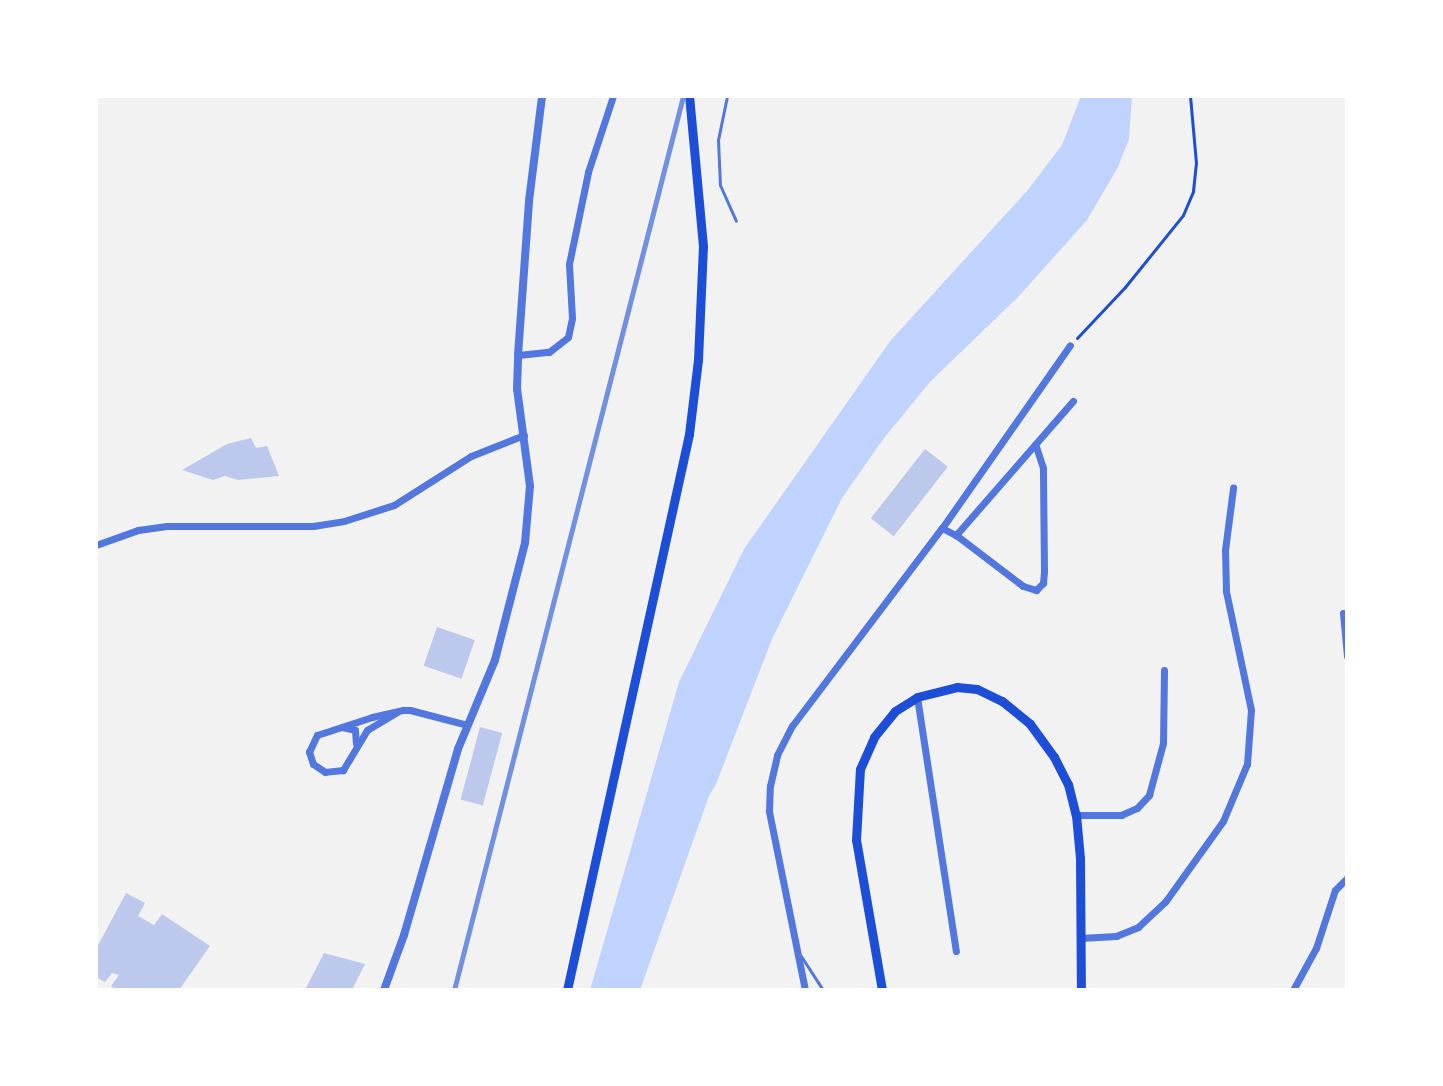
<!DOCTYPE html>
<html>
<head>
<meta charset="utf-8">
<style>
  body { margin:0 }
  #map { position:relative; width:1443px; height:1086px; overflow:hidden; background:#f2f2f2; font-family:Signika,sans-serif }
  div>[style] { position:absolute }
  .water>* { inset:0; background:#bfd3fe }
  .building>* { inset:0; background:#bdc9ec; transform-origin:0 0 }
  .path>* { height:3px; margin:-1.5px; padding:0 1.5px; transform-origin:1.5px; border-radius:1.5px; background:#1d4ed8 }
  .service>* { height:3px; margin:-1.5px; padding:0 1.5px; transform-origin:1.5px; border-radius:1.5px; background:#5277de }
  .minor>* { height:7px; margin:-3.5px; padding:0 3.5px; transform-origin:3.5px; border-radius:3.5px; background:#5277de }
  .tertiary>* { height:8px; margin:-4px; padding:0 4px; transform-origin:4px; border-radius:4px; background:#5277de }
  .secondary>* { height:9px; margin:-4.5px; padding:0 4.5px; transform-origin:4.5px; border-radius:4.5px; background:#1d4ed8 }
  .rail>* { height:5px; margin:-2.5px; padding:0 2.5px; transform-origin:2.5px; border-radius:2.5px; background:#7290e2 }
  span { translate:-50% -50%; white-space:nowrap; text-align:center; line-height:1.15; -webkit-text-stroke:8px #fff; paint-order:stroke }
  .frame { position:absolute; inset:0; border:98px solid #fff; pointer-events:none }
</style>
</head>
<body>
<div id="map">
  <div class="water">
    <i style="clip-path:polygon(1081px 96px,1132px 96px,1129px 139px,1118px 167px,1087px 220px,1019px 296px,930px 382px,884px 438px,842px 498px,772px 639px,716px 784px,709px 796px,640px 990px,590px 990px,679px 682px,744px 549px,891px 340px,1027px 191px,1062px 145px)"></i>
  </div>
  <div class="building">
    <i style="clip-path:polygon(251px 438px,256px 448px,267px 446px,279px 476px,238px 480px,225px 476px,213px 480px,182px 470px,227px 444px)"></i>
    <i style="left:925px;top:449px;width:29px;height:88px;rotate:38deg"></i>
    <i style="left:437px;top:627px;width:40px;height:41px;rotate:19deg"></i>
    <i style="left:480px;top:727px;width:23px;height:75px;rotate:15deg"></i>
    <i style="clip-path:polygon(126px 893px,145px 903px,138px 916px,154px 925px,162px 914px,210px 946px,179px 990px,117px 990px,111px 986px,119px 975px,112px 973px,105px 982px,96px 977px,96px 949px)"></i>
    <i style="clip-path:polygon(324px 953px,365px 964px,352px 990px,305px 990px)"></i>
  </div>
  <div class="path">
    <i style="left:1077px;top:338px;width:70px;rotate:-46.7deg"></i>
    <i style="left:1125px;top:287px;width:92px;rotate:-51.1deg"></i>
    <i style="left:1183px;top:215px;width:26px;rotate:-67deg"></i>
    <i style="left:1193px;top:191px;width:28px;rotate:-84deg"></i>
    <i style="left:1196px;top:163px;width:67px;rotate:-95.1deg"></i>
  </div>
  <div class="service">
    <i style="left:727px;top:96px;width:45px;rotate:101.6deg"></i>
    <i style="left:718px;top:140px;width:45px;rotate:87.5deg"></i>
    <i style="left:720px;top:185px;width:39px;rotate:66deg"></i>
    <i style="left:801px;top:956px;width:40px;rotate:57.1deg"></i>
  </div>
  <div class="minor">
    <i style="left:518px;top:355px;width:31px;rotate:-6deg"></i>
    <i style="left:549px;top:352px;width:24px;rotate:-38deg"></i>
    <i style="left:568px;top:337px;width:19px;rotate:-78deg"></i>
    <i style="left:572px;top:318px;width:54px;rotate:-93.2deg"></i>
    <i style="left:569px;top:264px;width:94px;rotate:-78.3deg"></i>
    <i style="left:588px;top:172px;width:80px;rotate:-71.8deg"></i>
    <i style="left:942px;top:528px;width:16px;rotate:27deg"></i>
    <i style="left:956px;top:535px;width:84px;rotate:37.3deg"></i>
    <i style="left:1023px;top:586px;width:14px;rotate:17deg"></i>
    <i style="left:1036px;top:590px;width:10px;rotate:-45deg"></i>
    <i style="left:1043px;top:583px;width:12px;rotate:-85deg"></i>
    <i style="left:1044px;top:571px;width:103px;rotate:-90.6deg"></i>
    <i style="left:1043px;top:468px;width:25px;rotate:-108deg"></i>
    <i style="left:956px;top:535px;width:178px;rotate:-48.9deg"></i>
    <i style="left:96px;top:545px;width:45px;rotate:-19.7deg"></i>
    <i style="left:138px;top:530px;width:29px;rotate:-8deg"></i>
    <i style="left:167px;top:526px;width:146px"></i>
    <i style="left:313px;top:526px;width:31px;rotate:-9deg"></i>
    <i style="left:344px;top:521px;width:52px;rotate:-17.7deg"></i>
    <i style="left:394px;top:505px;width:91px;rotate:-32.5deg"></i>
    <i style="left:471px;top:456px;width:57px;rotate:-21.6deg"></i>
    <i style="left:1343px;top:613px;width:43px;rotate:84.7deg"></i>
    <i style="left:917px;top:697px;width:257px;rotate:81.3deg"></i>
    <i style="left:397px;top:712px;width:35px;rotate:149deg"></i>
    <i style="left:367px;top:730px;width:47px;rotate:121deg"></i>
    <i style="left:343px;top:770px;width:18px;rotate:174deg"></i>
    <i style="left:325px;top:772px;width:14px;rotate:-146deg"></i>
    <i style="left:313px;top:764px;width:13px;rotate:-108deg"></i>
    <i style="left:309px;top:752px;width:19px;rotate:-65deg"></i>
    <i style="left:317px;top:735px;width:58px;rotate:-18.1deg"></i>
    <i style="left:372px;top:717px;width:32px;rotate:-13deg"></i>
    <i style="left:403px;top:710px;width:7px"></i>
    <i style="left:410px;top:710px;width:59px;rotate:14.7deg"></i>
    <i style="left:342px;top:727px;width:13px;rotate:13deg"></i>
    <i style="left:355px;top:730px;width:13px;rotate:86deg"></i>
    <i style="left:1076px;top:815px;width:45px"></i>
    <i style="left:1121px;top:815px;width:17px;rotate:-24deg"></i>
    <i style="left:1137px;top:808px;width:18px;rotate:-47deg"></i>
    <i style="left:1149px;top:795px;width:54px;rotate:-74.9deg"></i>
    <i style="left:1163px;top:743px;width:73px;rotate:-89.2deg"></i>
    <i style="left:1080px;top:938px;width:36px;rotate:-3deg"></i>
    <i style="left:1116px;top:936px;width:24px;rotate:-22deg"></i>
    <i style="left:1138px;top:927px;width:37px;rotate:-43deg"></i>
    <i style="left:1165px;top:902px;width:100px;rotate:-54.4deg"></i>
    <i style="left:1223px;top:821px;width:62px;rotate:-67.2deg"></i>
    <i style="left:1247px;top:764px;width:54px;rotate:-85.8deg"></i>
    <i style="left:1251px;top:710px;width:122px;rotate:-101.9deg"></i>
    <i style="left:1226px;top:591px;width:41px;rotate:-91.4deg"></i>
    <i style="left:1225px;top:550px;width:63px;rotate:-82.6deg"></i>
    <i style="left:805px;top:990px;width:183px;rotate:-101.4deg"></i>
    <i style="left:769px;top:811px;width:25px;rotate:-88deg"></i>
    <i style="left:770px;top:786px;width:32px;rotate:-77deg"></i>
    <i style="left:777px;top:755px;width:33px;rotate:-63deg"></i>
    <i style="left:792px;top:726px;width:248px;rotate:-52.9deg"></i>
    <i style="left:942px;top:528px;width:223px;rotate:-55deg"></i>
    <i style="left:1293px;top:990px;width:48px;rotate:-61.3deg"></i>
    <i style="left:1316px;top:948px;width:61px;rotate:-71.9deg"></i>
    <i style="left:1335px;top:890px;width:17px;rotate:-45deg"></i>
  </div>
  <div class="tertiary">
    <i style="left:384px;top:990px;width:59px;rotate:-70deg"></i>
    <i style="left:404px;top:935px;width:194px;rotate:-73.8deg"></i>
    <i style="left:458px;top:749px;width:96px;rotate:-67.4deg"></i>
    <i style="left:495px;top:660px;width:121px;rotate:-75.6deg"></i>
    <i style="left:525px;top:543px;width:57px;rotate:-85deg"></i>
    <i style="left:530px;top:486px;width:98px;rotate:-97.6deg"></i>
    <i style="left:517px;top:389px;width:34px;rotate:-88deg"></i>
    <i style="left:518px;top:355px;width:154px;rotate:-85.9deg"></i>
    <i style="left:529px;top:201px;width:106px;rotate:-82.9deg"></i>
  </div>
  <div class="secondary">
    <i style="left:567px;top:990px;width:569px;rotate:-77.62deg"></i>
    <i style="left:689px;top:434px;width:75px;rotate:-83.1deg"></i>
    <i style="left:698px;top:360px;width:114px;rotate:-87.5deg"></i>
    <i style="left:703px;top:246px;width:151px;rotate:-95.3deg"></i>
    <i style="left:882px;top:990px;width:152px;rotate:-99.8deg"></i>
    <i style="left:856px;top:840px;width:71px;rotate:-86.8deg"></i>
    <i style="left:860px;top:769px;width:35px;rotate:-66deg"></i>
    <i style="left:874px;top:737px;width:33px;rotate:-51deg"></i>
    <i style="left:895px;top:711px;width:26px;rotate:-32deg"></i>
    <i style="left:917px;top:697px;width:41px;rotate:-14deg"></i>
    <i style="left:957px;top:687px;width:20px;rotate:6deg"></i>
    <i style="left:977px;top:689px;width:28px;rotate:26deg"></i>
    <i style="left:1002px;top:701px;width:36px;rotate:39deg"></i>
    <i style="left:1030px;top:724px;width:41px;rotate:54deg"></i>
    <i style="left:1054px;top:757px;width:30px;rotate:63deg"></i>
    <i style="left:1068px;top:784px;width:32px;rotate:76deg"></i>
    <i style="left:1076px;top:815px;width:43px;rotate:84.7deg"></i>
    <i style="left:1080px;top:858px;width:132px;rotate:89.6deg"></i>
  </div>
  <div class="rail">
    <i style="left:454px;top:990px;width:923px;rotate:-75.63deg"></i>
  </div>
  <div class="frame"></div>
</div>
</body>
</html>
